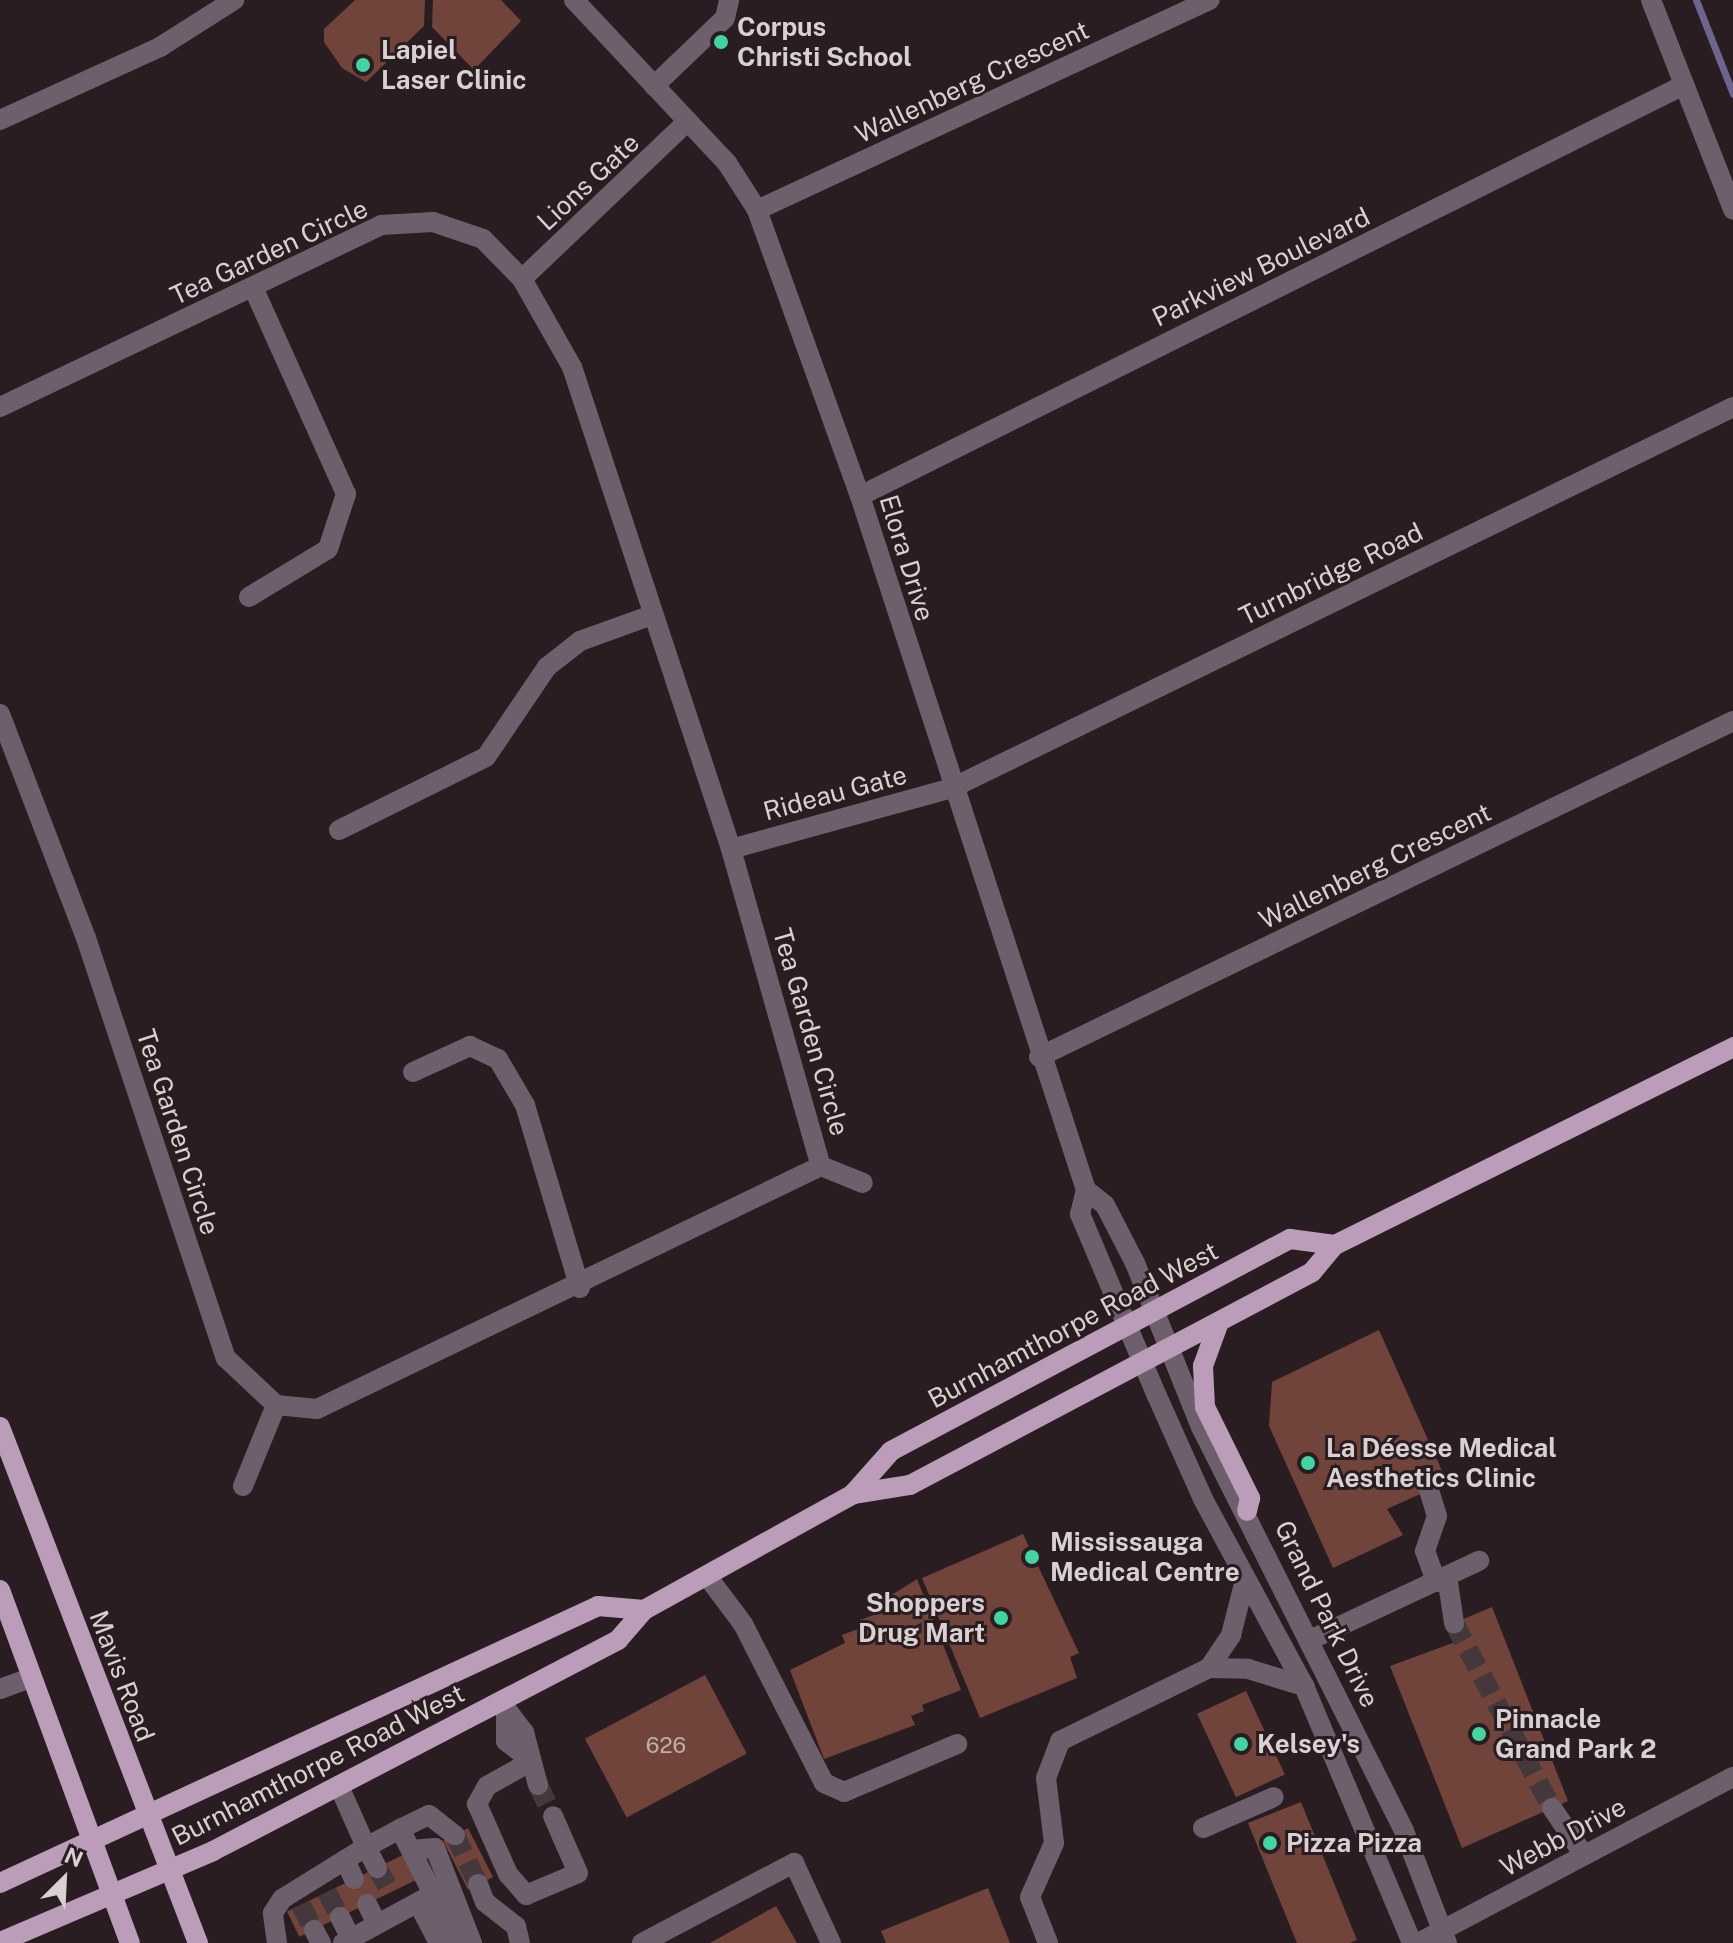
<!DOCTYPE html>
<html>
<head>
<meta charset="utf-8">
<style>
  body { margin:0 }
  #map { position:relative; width:1733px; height:1943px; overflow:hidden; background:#2a1d21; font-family:"Public Sans",sans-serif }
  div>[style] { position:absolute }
  .stream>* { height:7px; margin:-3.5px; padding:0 3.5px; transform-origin:3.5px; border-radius:3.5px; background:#6d658d }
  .building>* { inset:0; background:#70443a; transform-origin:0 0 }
  .minor-tunnel>* { height:20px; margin-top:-10px; transform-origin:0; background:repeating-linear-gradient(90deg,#44383c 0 20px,transparent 0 30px) }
  .minor>* { height:20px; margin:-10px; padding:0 10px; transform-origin:10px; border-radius:10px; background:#6e5f6d }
  .major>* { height:20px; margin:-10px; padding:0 10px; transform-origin:10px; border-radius:10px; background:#bb9dba }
  .dots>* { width:22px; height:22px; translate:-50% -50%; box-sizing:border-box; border:4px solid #2a1d21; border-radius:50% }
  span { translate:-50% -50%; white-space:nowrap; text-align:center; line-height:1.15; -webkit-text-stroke:6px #2a1d21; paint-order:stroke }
  .number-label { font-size:22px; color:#bfadac }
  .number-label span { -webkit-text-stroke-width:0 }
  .poi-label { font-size:26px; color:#d9d0d2; font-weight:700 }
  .left { translate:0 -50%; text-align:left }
  .right { translate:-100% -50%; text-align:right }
  .street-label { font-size:26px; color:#d9d0d2 }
  .north { position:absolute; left:24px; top:1839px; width:80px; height:80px; -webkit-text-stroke:6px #2a1d21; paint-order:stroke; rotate:24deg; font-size:22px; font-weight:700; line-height:32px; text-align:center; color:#d9d0d2 }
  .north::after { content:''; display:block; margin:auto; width:28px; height:36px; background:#d9d0d2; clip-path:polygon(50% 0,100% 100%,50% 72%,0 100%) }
</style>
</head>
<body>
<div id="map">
  <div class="stream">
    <i style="left:1696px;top:0;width:101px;rotate:68.5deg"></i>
  </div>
  <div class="building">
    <i style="clip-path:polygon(355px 0,425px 0,424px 26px,366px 82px,342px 68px,324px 42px,324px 29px)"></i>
    <i style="clip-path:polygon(433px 0,501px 0,521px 21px,474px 70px,432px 27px)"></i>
    <i style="clip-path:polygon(1379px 1330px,1447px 1482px,1387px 1509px,1403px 1535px,1333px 1568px,1269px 1426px,1272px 1382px)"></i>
    <i style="clip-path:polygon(1023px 1534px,1079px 1653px,1070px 1657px,1077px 1678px,980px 1718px,922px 1578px)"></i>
    <i style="clip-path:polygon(917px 1579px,961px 1690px,922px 1705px,924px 1711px,911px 1716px,915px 1725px,824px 1759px,790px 1670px,845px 1643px,842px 1635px,863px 1627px,860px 1620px,882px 1612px,879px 1603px)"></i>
    <i style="clip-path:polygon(1492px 1607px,1568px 1801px,1462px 1848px,1390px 1666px,1461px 1640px,1454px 1623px)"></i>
    <i style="left:705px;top:1675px;width:89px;height:136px;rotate:62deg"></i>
    <i style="left:1246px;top:1691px;width:92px;height:54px;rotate:65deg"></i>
    <i style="clip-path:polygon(1301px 1802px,1357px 1940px,1350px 1943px,1297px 1943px,1248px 1823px)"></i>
    <i style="left:468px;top:1828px;width:55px;height:28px;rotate:63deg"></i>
    <i style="left:403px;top:1855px;width:28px;height:129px;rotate:64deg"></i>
    <i style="clip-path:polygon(988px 1888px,1010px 1943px,886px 1943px,881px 1931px)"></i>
    <i style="clip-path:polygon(776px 1906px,797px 1943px,710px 1943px)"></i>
  </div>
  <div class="minor-tunnel">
    <i style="left:1454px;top:1623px;width:209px;rotate:62.1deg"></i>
    <i style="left:538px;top:1785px;width:34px;rotate:64deg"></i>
    <i style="left:455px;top:1835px;width:54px;rotate:64.9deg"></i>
    <i style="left:377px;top:1868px;width:28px;rotate:60deg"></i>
    <i style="left:327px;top:1892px;width:28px;rotate:63deg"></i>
    <i style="left:301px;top:1905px;width:28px;rotate:63deg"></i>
  </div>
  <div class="minor">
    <i style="left:574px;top:0;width:224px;rotate:46.8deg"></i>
    <i style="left:727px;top:163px;width:56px;rotate:57.4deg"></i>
    <i style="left:757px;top:210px;width:304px;rotate:70.2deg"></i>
    <i style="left:860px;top:496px;width:730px;rotate:71.96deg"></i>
    <i style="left:1086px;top:1190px;width:24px;rotate:38deg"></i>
    <i style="left:1105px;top:1205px;width:65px;rotate:62.7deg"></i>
    <i style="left:1135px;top:1263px;width:177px;rotate:68.1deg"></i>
    <i style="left:1201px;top:1427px;width:452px;rotate:63.3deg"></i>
    <i style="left:1404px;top:1831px;width:120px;rotate:69deg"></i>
    <i style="left:1651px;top:0;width:225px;rotate:68.6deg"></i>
    <i style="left:654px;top:86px;width:98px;rotate:-43.8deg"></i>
    <i style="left:725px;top:18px;width:18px;rotate:-77deg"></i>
    <i style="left:0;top:120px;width:176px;rotate:-24.5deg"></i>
    <i style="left:160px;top:47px;width:88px;rotate:-32.4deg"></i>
    <i style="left:757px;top:210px;width:499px;rotate:-24.9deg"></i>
    <i style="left:522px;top:279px;width:229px;rotate:-43.6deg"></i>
    <i style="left:0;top:407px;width:422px;rotate:-25.5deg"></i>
    <i style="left:381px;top:225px;width:52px;rotate:-3.3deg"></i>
    <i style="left:433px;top:222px;width:53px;rotate:18.8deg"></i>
    <i style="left:483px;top:239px;width:56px;rotate:45.7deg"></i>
    <i style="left:522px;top:279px;width:101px;rotate:60.4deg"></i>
    <i style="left:572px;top:367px;width:508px;rotate:71.74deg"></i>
    <i style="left:731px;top:849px;width:330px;rotate:74.2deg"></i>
    <i style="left:860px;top:496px;width:921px;rotate:-26.51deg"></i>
    <i style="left:249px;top:597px;width:92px;rotate:-31.3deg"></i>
    <i style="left:328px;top:549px;width:58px;rotate:-71.9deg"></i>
    <i style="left:346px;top:494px;width:225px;rotate:-114.2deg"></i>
    <i style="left:0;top:714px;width:240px;rotate:69deg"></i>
    <i style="left:86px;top:938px;width:443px;rotate:71.6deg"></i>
    <i style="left:226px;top:1358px;width:69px;rotate:43.2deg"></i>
    <i style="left:276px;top:1405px;width:41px;rotate:5.6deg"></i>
    <i style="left:317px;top:1409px;width:560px;rotate:-25.74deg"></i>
    <i style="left:339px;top:830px;width:164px;rotate:-26.4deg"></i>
    <i style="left:486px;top:757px;width:109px;rotate:-55.9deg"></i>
    <i style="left:547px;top:667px;width:42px;rotate:-38.2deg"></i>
    <i style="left:580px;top:641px;width:77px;rotate:-19.9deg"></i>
    <i style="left:731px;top:849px;width:229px;rotate:-15.4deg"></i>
    <i style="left:952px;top:788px;width:869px;rotate:-26deg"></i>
    <i style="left:1039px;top:1057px;width:771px;rotate:-25.83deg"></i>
    <i style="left:413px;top:1072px;width:63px;rotate:-24.5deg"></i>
    <i style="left:470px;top:1046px;width:31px;rotate:25deg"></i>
    <i style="left:498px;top:1059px;width:53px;rotate:59.6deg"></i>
    <i style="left:525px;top:1105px;width:191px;rotate:73.3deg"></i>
    <i style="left:821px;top:1166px;width:45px;rotate:22deg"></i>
    <i style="left:1086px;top:1190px;width:25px;rotate:104deg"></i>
    <i style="left:1080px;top:1214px;width:198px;rotate:67.1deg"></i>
    <i style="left:1157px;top:1396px;width:113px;rotate:65.9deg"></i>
    <i style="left:1203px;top:1499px;width:213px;rotate:61.6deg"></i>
    <i style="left:1304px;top:1686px;width:279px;rotate:67.2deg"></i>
    <i style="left:243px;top:1486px;width:87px;rotate:-67.8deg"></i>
    <i style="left:1429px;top:1490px;width:27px;rotate:73deg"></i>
    <i style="left:1437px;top:1516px;width:37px;rotate:109deg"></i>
    <i style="left:1425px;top:1551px;width:33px;rotate:70deg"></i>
    <i style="left:707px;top:1576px;width:60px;rotate:53.1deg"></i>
    <i style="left:743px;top:1624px;width:178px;rotate:63deg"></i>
    <i style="left:824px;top:1783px;width:22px;rotate:24deg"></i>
    <i style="left:844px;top:1792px;width:123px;rotate:-23deg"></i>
    <i style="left:1447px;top:1576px;width:48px;rotate:81.5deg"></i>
    <i style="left:1310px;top:1640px;width:187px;rotate:-25.1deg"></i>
    <i style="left:1209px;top:1668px;width:40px;rotate:-56deg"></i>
    <i style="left:1231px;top:1635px;width:57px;rotate:-75.7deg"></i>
    <i style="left:0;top:1689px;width:32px;rotate:-20deg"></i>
    <i style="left:501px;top:1702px;width:38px;rotate:53deg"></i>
    <i style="left:524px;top:1732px;width:55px;rotate:75.2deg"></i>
    <i style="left:506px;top:1714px;width:27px;rotate:90deg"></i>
    <i style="left:506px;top:1741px;width:24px;rotate:38deg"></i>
    <i style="left:528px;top:1763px;width:47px;rotate:150.7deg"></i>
    <i style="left:487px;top:1786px;width:21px;rotate:119deg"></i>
    <i style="left:477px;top:1804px;width:77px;rotate:66.1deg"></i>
    <i style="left:508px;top:1874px;width:28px;rotate:49deg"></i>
    <i style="left:526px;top:1895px;width:56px;rotate:-22.9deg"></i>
    <i style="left:578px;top:1873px;width:62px;rotate:-113.7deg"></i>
    <i style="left:1552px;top:1808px;width:57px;rotate:55.8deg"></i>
    <i style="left:1203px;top:1828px;width:77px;rotate:-23.6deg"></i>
    <i style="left:400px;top:1829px;width:32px;rotate:-26deg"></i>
    <i style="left:429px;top:1815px;width:33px;rotate:38deg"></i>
    <i style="left:411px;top:1850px;width:24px;rotate:-5deg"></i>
    <i style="left:435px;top:1848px;width:102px;rotate:68.7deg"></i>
    <i style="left:345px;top:1860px;width:21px;rotate:65deg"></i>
    <i style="left:478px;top:1884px;width:19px;rotate:69deg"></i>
    <i style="left:485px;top:1902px;width:39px;rotate:38deg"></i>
    <i style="left:516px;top:1926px;width:17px;rotate:77deg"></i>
    <i style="left:433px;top:1894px;width:54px;rotate:65.8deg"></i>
    <i style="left:418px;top:1903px;width:45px;rotate:62.3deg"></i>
    <i style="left:367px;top:1904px;width:22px;rotate:63deg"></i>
    <i style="left:340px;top:1917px;width:25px;rotate:63deg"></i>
    <i style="left:314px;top:1930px;width:15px;rotate:62deg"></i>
    <i style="left:277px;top:1943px;width:30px;rotate:-98deg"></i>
    <i style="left:273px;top:1913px;width:17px;rotate:-57deg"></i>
    <i style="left:282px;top:1899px;width:99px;rotate:-31.8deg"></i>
    <i style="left:366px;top:1847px;width:67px;rotate:-113.9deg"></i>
    <i style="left:343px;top:1943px;width:102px;rotate:-28.6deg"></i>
    <i style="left:433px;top:1894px;width:73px;rotate:-116.9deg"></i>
    <i style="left:400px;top:1829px;width:38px;rotate:152deg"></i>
    <i style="left:366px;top:1847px;width:24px;rotate:62deg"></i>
    <i style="left:642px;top:1943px;width:172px;rotate:-27.8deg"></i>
    <i style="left:794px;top:1863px;width:88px;rotate:65.2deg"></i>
    <i style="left:1048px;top:1943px;width:49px;rotate:-111.4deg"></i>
    <i style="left:1030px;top:1897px;width:59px;rotate:-66deg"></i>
    <i style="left:1054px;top:1843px;width:65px;rotate:-97deg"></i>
    <i style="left:1046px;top:1778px;width:40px;rotate:-69deg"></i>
    <i style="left:1060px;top:1741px;width:166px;rotate:-26.1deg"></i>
    <i style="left:1209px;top:1668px;width:39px;rotate:1deg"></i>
    <i style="left:1248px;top:1669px;width:59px;rotate:16.9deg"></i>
    <i style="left:1418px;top:1943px;width:356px;rotate:-27.8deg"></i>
  </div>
  <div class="major">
    <i style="left:1219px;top:1322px;width:47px;rotate:110deg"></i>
    <i style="left:1203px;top:1366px;width:41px;rotate:87.2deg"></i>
    <i style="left:1205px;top:1407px;width:102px;rotate:63.7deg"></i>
    <i style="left:1250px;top:1498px;width:13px;rotate:103deg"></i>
    <i style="left:0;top:1427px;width:553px;rotate:69.01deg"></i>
    <i style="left:853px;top:1494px;width:58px;rotate:-9deg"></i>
    <i style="left:910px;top:1485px;width:455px;rotate:-27.9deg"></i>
    <i style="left:1312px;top:1272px;width:35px;rotate:-50deg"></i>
    <i style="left:1335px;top:1245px;width:445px;rotate:-26.4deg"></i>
    <i style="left:0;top:1590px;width:376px;rotate:69.8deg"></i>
    <i style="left:0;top:1883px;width:659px;rotate:-24.85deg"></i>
    <i style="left:598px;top:1606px;width:46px;rotate:5deg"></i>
    <i style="left:0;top:1942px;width:232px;rotate:-23.1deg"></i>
    <i style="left:213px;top:1851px;width:457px;rotate:-27.5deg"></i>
    <i style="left:618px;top:1640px;width:40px;rotate:-49deg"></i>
    <i style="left:644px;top:1610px;width:239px;rotate:-29deg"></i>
    <i style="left:853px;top:1494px;width:57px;rotate:-48.5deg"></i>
    <i style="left:891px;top:1451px;width:452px;rotate:-28deg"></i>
    <i style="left:1290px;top:1239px;width:45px;rotate:7.6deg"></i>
  </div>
  <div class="dots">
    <i style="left:721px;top:42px;background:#42d4a1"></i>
    <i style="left:363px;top:65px;background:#42d4a1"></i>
    <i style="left:1308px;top:1463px;background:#42d4a1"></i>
    <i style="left:1032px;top:1557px;background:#42d4a1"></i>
    <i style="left:1001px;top:1618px;background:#42d4a1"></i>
    <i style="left:1479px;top:1734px;background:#42d4a1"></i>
    <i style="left:1241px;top:1744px;background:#42d4a1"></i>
    <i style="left:1270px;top:1843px;background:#42d4a1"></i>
  </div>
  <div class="number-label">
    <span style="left:666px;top:1746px">626</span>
  </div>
  <div class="poi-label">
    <span class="left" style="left:737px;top:42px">Corpus<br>Christi School</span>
    <span class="left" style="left:381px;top:65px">Lapiel<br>Laser Clinic</span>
    <span class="left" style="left:1326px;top:1463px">La Déesse Medical<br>Aesthetics Clinic</span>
    <span class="left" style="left:1050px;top:1557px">Mississauga<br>Medical Centre</span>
    <span class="right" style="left:985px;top:1618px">Shoppers<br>Drug Mart</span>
    <span class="left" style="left:1495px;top:1734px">Pinnacle<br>Grand Park 2</span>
    <span class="left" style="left:1257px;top:1744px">Kelsey's</span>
    <span class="left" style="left:1286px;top:1843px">Pizza Pizza</span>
  </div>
  <div class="street-label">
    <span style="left:972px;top:82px;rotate:-25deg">Wallenberg Crescent</span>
    <span style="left:588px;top:182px;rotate:-43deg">Lions Gate</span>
    <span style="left:269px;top:252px;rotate:-25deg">Tea Garden Circle</span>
    <span style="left:1261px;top:267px;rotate:-26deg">Parkview Boulevard</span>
    <span style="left:907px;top:558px;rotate:73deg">Elora Drive</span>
    <span style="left:1331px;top:574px;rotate:-26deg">Turnbridge Road</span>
    <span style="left:835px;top:793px;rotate:-15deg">Rideau Gate</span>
    <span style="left:1375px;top:866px;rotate:-26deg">Wallenberg Crescent</span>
    <span style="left:811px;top:1032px;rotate:74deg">Tea Garden Circle</span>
    <span style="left:178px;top:1132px;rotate:72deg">Tea Garden Circle</span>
    <span style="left:1073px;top:1325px;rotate:-28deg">Burnhamthorpe Road West</span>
    <span style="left:1327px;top:1614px;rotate:64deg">Grand Park Drive</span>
    <span style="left:122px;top:1676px;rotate:69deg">Mavis Road</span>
    <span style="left:318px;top:1765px;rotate:-27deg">Burnhamthorpe Road West</span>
    <span style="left:1563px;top:1837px;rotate:-28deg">Webb Drive</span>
  </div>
  <div class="north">N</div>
</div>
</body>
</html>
